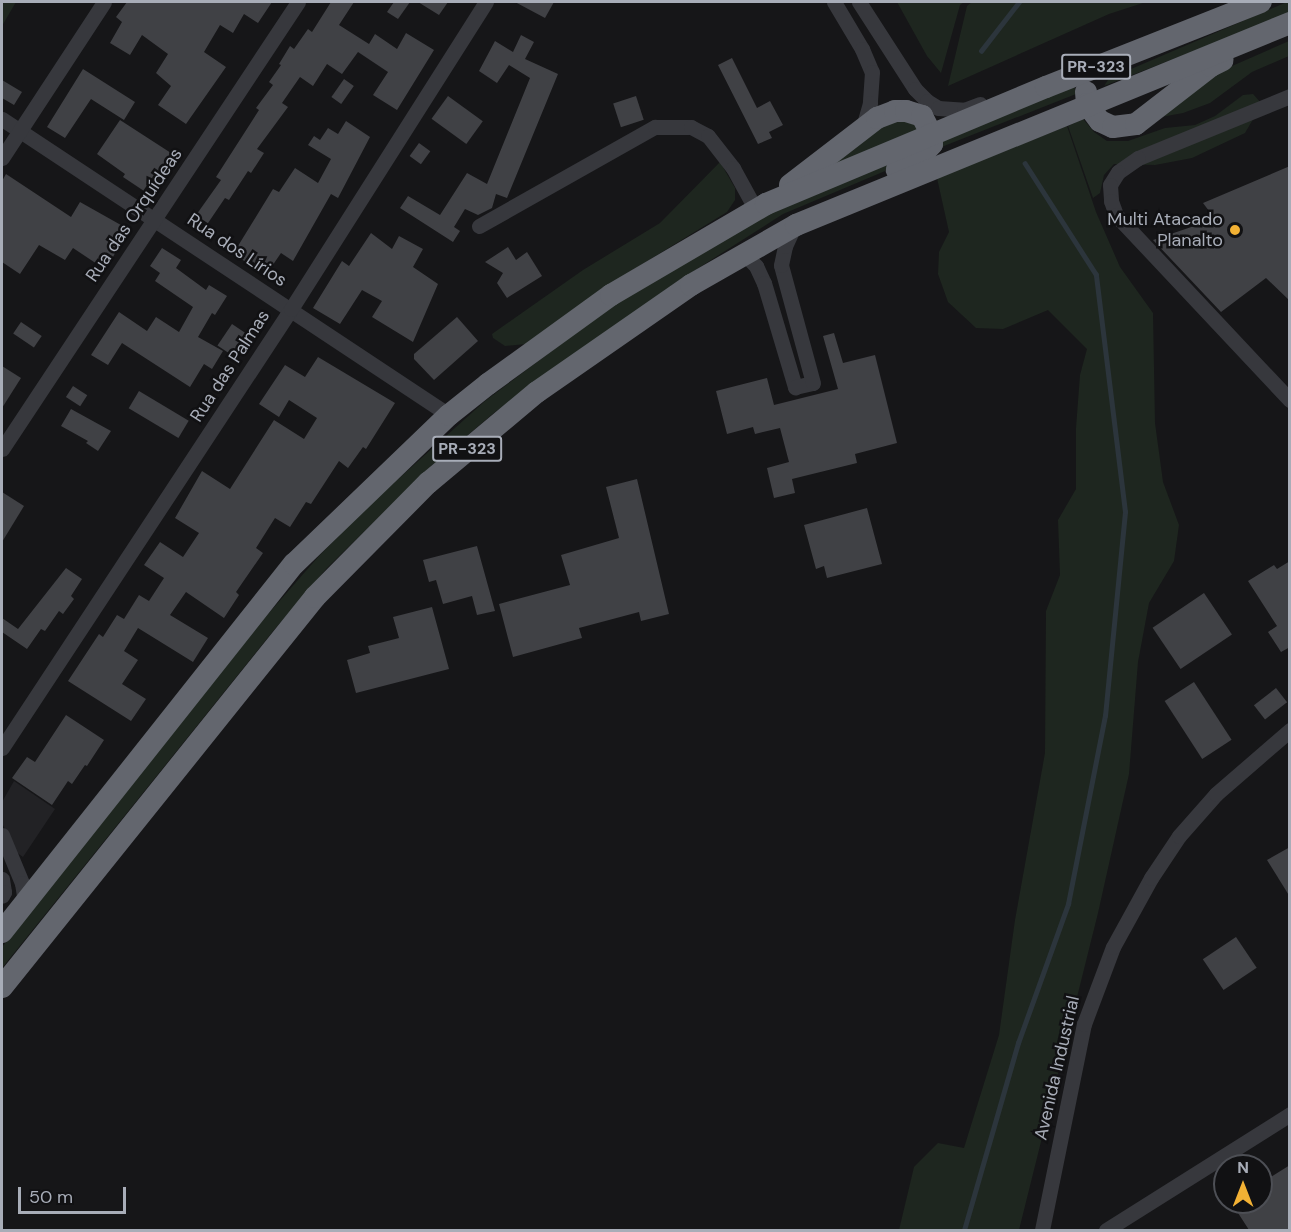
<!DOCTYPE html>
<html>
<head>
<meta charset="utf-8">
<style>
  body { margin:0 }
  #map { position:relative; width:1291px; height:1232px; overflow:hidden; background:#161618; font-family:"DM Sans",sans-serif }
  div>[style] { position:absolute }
  .built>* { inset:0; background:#222225 }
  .green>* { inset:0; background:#1e261f }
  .stream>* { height:4.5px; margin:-2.25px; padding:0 2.25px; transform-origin:2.25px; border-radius:2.25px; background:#2c353c }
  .building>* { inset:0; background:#404145; transform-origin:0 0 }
  .minor>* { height:15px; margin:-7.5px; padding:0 7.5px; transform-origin:7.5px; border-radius:7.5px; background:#37383d }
  .highway>* { height:22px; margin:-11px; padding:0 11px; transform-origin:11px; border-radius:11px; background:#63666e }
  .dots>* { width:16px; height:16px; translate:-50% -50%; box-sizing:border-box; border:3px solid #111113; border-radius:50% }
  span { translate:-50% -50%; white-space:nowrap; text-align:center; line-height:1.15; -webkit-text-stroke:5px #111113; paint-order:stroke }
  .shield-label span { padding:2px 4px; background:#111113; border:2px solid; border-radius:4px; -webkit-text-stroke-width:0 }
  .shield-label { font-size:16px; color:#a8adb8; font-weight:700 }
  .street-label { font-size:18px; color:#a8adb8 }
  .poi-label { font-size:18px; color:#a8adb8 }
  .right { translate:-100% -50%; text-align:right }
  .frame { position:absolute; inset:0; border:3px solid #a8adb8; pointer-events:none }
  .north { position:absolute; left:1213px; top:1154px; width:60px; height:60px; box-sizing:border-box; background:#111113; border:2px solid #4d4f55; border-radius:50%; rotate:0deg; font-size:16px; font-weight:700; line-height:24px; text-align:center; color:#a8adb8 }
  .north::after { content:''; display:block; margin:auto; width:21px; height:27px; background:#f2b134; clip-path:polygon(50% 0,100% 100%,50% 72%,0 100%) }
  .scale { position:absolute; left:18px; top:1187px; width:108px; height:27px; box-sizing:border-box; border:3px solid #a8adb8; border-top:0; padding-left:8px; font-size:18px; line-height:21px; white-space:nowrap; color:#a8adb8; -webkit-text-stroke:4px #111113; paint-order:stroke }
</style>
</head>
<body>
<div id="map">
  <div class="built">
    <i style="clip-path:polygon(14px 781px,55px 809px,23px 857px,16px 852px,2px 823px,2px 802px)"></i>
  </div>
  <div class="green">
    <i style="clip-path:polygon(2px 2px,16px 2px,2px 26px)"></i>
    <i style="clip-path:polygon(897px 2px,964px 2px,960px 5px,941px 73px,927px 56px)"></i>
    <i style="clip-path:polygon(972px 2px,1146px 2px,1109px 14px,948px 86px,967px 6px)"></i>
    <i style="clip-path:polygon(1287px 2px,1289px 2px,1289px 14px,1104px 86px,1108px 80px,1131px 69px)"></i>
    <i style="clip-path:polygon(1289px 41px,1289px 56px,1252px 72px,1210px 103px,1183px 113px,1161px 117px,1207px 77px)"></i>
    <i style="clip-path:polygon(1074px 85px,1076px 94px,939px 148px,943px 138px)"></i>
    <i style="clip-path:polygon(1253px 94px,1262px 104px,1245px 133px,1192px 158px,1155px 165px,1114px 164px,1104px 175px,1100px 193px,1093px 198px,1068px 126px,1083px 119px,1094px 132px,1107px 141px,1128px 141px,1165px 128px,1195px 125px,1215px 116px,1243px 95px)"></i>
    <i style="clip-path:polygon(909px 120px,921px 131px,817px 176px,858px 141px,892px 122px)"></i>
    <i style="clip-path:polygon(1067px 126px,1096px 212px,1120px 267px,1153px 313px,1155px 423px,1163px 482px,1179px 525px,1174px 561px,1149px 603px,1138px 662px,1129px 774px,1098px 913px,1019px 1230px,899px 1230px,914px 1167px,938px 1143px,964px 1148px,999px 1035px,1015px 920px,1045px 753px,1046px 611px,1060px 575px,1058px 520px,1076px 489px,1076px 428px,1080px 375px,1087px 349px,1048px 310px,1003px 329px,976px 328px,948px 302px,938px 274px,939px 252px,949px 232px,937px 178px)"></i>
    <i style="clip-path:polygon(918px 147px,897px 166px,783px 214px,675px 283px,495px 412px,430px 467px,327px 568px,274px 630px,2px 968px,2px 947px,261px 622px,319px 556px,367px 507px,485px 401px,612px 306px,741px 227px)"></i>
    <i style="clip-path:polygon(720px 162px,735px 188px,735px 200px,727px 212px,623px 276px,526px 344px,505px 346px,493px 338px,492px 334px,583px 270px,660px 223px)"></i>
  </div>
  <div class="stream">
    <i style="left:981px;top:51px;width:62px;rotate:-52.2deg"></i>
    <i style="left:964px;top:1230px;width:195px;rotate:-73.9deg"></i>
    <i style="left:1018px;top:1043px;width:148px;rotate:-70.2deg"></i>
    <i style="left:1068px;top:904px;width:192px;rotate:-78.9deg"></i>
    <i style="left:1105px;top:716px;width:205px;rotate:-84.4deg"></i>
    <i style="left:1125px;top:512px;width:239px;rotate:-97deg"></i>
    <i style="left:1096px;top:275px;width:132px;rotate:-122.6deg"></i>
  </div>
  <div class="building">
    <i style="clip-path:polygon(127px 2px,272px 2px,258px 23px,244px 14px,233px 33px,220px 25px,204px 52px,226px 67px,186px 124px,158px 105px,171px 86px,156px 73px,168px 54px,142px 35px,130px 55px,110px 43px,122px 22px,116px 17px)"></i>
    <i style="clip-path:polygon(331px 2px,354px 2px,339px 25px,369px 44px,375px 34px,397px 49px,406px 33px,434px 50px,397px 110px,373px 95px,388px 72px,358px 52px,342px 74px,327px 64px,313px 86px,300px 77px,282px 103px,288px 107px,257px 149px,264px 153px,251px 173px,248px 171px,229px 200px,225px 198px,206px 226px,194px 218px,221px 180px,216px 177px,259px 110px,256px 108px,273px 85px,269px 82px,281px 65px,279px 64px,290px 46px,294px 49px,308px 29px,312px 32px)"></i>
    <i style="clip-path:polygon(394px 2px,410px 2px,398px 19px,387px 12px)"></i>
    <i style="clip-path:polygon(418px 2px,448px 2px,439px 15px)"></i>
    <i style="clip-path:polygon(515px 2px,554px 2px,545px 18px)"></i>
    <i style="clip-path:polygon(521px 35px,534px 42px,525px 59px,558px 74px,507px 198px,496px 194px,492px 208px,478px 215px,465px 209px,454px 227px,460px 231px,453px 242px,400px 208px,408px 196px,440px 215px,467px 173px,487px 184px,530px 78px,509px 65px,497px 83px,479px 71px,495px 41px,513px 52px)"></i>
    <i style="clip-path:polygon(732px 58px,757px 108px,770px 101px,783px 125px,769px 132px,772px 138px,758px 144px,718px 65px)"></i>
    <i style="clip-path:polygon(83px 69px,135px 102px,124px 120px,91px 99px,65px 138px,47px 127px)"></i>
    <i style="left:344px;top:79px;width:12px;height:22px;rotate:35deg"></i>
    <i style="clip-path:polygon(2px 80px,22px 92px,14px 105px,2px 98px)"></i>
    <i style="left:448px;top:96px;width:43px;height:28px;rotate:36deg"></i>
    <i style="left:636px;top:96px;width:25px;height:24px;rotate:72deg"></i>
    <i style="clip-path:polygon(120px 120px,171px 153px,147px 193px,123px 177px,125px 174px,97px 154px)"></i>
    <i style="clip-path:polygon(346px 121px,370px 137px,338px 198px,331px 194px,293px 261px,281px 253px,268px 272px,249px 259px,246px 262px,233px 254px,273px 189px,279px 192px,295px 168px,318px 183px,331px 159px,308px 145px,314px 136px,320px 140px,328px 128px,338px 134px)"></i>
    <i style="left:419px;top:143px;width:14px;height:16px;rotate:36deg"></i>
    <i style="clip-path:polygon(1290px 166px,1290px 301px,1266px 278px,1221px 312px,1153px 240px,1215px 219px,1203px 203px)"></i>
    <i style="clip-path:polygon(6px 174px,71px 217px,80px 202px,128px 229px,106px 270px,73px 248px,65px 260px,39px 245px,20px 274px,2px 262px,2px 181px)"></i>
    <i style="clip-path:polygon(371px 233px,392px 249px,399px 236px,423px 249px,413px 267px,438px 284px,413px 342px,372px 317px,382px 301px,362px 290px,340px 324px,313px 308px,342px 261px,349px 266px)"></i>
    <i style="clip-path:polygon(508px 247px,516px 260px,527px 252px,542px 276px,507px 298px,497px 283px,503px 273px,485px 262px)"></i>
    <i style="clip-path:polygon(162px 248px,181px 260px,176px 268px,206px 290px,209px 285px,227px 296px,215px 315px,212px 313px,198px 337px,223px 351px,212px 369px,204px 364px,190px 387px,122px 343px,108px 365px,91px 355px,119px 312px,147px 331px,156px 317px,179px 332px,193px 307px,155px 281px,160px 273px,150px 266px)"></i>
    <i style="clip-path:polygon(457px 317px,478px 341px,434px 380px,414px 359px,414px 354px)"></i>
    <i style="left:21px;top:322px;width:25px;height:14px;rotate:34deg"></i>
    <i style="left:232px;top:324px;width:18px;height:26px;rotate:34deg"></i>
    <i style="clip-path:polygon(834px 333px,843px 363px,875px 355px,897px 443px,855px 454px,857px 463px,792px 479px,795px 493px,774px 498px,767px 468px,789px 462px,780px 428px,755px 434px,753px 427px,727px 434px,716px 391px,767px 378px,774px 405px,838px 389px,823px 336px)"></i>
    <i style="clip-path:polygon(318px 357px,395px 403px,366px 449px,363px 447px,348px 468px,339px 461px,311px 504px,306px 502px,290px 527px,275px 518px,256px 548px,263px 553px,236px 592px,239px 595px,224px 618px,186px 592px,170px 615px,208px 638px,193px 662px,138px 628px,124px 651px,138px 660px,122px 684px,146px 699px,131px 721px,68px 681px,99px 634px,103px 637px,117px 615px,124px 619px,139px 595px,149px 601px,164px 578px,144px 565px,160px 542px,183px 557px,199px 533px,175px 518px,202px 471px,230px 489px,274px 420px,304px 439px,317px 418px,289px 400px,279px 417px,259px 404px,285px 365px,305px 377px)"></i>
    <i style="clip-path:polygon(2px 366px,21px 378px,2px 408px)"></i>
    <i style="left:73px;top:386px;width:17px;height:13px;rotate:33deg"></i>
    <i style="left:139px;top:391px;width:58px;height:20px;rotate:31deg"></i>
    <i style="clip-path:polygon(71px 409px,111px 431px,98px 451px,86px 443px,88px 441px,61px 426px)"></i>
    <i style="clip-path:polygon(637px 479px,669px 614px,641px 621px,639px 612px,579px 628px,582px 638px,513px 657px,499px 604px,570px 585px,561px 555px,619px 538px,606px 487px)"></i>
    <i style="clip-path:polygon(2px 492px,24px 506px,2px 542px)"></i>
    <i style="clip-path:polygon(867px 508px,882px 564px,827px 578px,824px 566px,816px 569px,804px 525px)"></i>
    <i style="clip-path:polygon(477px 546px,495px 611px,477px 615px,472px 596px,443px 604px,436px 580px,429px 582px,423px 560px)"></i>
    <i style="clip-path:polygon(1290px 561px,1290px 647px,1281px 652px,1268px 632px,1277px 626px,1248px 581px,1274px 565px,1277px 569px)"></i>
    <i style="clip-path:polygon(66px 568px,82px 579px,71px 596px,74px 599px,63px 614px,59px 611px,45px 631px,41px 629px,27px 649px,2px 632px,2px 618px,18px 629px)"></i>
    <i style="left:1204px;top:593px;width:50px;height:62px;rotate:56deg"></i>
    <i style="clip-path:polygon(432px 607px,449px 669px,356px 693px,347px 660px,370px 653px,368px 646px,399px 638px,393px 617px)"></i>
    <i style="left:1194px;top:682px;width:69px;height:35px;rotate:57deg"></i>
    <i style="left:1276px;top:688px;width:18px;height:28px;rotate:52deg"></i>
    <i style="clip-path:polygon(66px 715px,104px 740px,87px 766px,85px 765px,72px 784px,68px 781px,52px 805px,12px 778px,27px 757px,35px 762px)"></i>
    <i style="clip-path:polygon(1290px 847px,1290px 897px,1267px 860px)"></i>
    <i style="left:1236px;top:937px;width:37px;height:40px;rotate:56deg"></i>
    <i style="clip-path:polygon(1290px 1165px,1290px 1230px,1249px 1230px,1231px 1202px,1261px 1202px,1261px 1183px)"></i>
  </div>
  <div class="minor">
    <i style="left:834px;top:2px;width:55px;rotate:59.2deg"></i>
    <i style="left:862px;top:49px;width:25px;rotate:67deg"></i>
    <i style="left:872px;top:72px;width:31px;rotate:94deg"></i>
    <i style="left:870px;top:103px;width:26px;rotate:106deg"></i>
    <i style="left:859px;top:2px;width:103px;rotate:57.2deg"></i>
    <i style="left:915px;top:89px;width:17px;rotate:45deg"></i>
    <i style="left:927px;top:101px;width:13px;rotate:32deg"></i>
    <i style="left:938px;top:108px;width:26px;rotate:4deg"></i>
    <i style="left:964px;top:110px;width:17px;rotate:-21deg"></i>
    <i style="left:1290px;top:96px;width:164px;rotate:157.8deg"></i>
    <i style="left:1138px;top:158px;width:24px;rotate:145deg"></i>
    <i style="left:1118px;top:172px;width:15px;rotate:122deg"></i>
    <i style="left:1110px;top:185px;width:16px;rotate:86deg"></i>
    <i style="left:1111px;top:201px;width:15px;rotate:70deg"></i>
    <i style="left:1116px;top:215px;width:254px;rotate:46.8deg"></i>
    <i style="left:2px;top:119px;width:536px;rotate:33.51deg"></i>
    <i style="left:2px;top:158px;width:186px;rotate:-56.8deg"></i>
    <i style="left:479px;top:226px;width:202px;rotate:-29.4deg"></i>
    <i style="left:655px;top:127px;width:36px"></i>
    <i style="left:691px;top:127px;width:19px;rotate:28deg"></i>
    <i style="left:708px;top:136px;width:41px;rotate:52deg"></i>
    <i style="left:733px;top:168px;width:48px;rotate:61.3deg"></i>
    <i style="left:745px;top:255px;width:16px;rotate:45deg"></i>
    <i style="left:756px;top:266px;width:19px;rotate:65deg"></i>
    <i style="left:764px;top:283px;width:109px;rotate:73.4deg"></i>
    <i style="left:795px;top:387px;width:18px;rotate:-13deg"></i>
    <i style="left:813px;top:383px;width:122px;rotate:-105.2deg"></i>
    <i style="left:781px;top:265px;width:19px;rotate:-78deg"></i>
    <i style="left:785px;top:246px;width:23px;rotate:-65deg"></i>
    <i style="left:2px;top:449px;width:536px;rotate:-56.49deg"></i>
    <i style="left:2px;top:748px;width:526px;rotate:-56.64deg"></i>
    <i style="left:291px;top:309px;width:364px;rotate:-57.6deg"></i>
    <i style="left:2px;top:835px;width:52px;rotate:67.4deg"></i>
    <i style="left:22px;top:883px;width:18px;rotate:81deg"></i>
    <i style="left:2px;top:879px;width:13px;rotate:81deg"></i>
    <i style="left:4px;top:892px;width:4px;rotate:117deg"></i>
    <i style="left:1042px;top:1230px;width:210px;rotate:-78.5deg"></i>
    <i style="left:1084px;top:1024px;width:82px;rotate:-69.4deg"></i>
    <i style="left:1113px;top:947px;width:79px;rotate:-61.2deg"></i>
    <i style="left:1151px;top:878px;width:50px;rotate:-56.3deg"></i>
    <i style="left:1179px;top:836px;width:56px;rotate:-48.6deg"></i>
    <i style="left:1216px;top:794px;width:98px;rotate:-40.9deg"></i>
    <i style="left:1106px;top:1230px;width:218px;rotate:-32.2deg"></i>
  </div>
  <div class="highway">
    <i style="left:1086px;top:92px;width:12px;rotate:85deg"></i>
    <i style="left:1087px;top:104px;width:21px;rotate:53deg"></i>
    <i style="left:1100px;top:121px;width:14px;rotate:25deg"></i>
    <i style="left:1113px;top:127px;width:23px;rotate:-7deg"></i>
    <i style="left:1136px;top:124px;width:95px;rotate:-37.7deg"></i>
    <i style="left:1211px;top:66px;width:13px;rotate:-27deg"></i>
    <i style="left:790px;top:185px;width:110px;rotate:-37.6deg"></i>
    <i style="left:877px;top:118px;width:19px;rotate:-21deg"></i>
    <i style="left:895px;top:111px;width:11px"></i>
    <i style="left:906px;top:111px;width:17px;rotate:17deg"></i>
    <i style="left:922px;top:116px;width:20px;rotate:63deg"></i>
    <i style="left:931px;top:134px;width:10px;rotate:84deg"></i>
    <i style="left:932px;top:144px;width:16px;rotate:133deg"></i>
    <i style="left:921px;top:156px;width:28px;rotate:150deg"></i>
    <i style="left:2px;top:932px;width:470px;rotate:-51.6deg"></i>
    <i style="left:294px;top:564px;width:215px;rotate:-43.9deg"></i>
    <i style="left:449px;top:415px;width:50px;rotate:-38.5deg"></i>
    <i style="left:488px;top:384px;width:152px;rotate:-35.9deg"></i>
    <i style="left:611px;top:295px;width:180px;rotate:-30.4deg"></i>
    <i style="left:766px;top:204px;width:303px;rotate:-22.7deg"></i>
    <i style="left:1046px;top:87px;width:231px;rotate:-21.6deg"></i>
    <i style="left:2px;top:987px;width:500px;rotate:-51.25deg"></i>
    <i style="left:315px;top:597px;width:161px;rotate:-45.3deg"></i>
    <i style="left:428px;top:483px;width:142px;rotate:-39.9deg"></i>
    <i style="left:537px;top:392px;width:188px;rotate:-34.8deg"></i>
    <i style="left:691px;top:285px;width:121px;rotate:-29.7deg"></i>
    <i style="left:796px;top:225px;width:534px;rotate:-22.24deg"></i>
  </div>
  <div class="dots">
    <i style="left:1235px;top:230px;background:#f2b134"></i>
  </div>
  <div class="shield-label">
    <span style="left:1096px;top:67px">PR-323</span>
    <span style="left:467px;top:449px">PR-323</span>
  </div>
  <div class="street-label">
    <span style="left:134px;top:215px;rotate:-56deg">Rua das Orquídeas</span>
    <span style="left:237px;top:250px;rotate:34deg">Rua dos Lírios</span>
    <span style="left:230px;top:366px;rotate:-57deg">Rua das Palmas</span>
    <span style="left:1057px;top:1068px;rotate:-77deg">Avenida Industrial</span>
  </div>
  <div class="poi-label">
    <span class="right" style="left:1223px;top:230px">Multi Atacado<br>Planalto</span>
  </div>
  <div class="frame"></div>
  <div class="north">N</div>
  <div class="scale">50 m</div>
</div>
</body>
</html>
